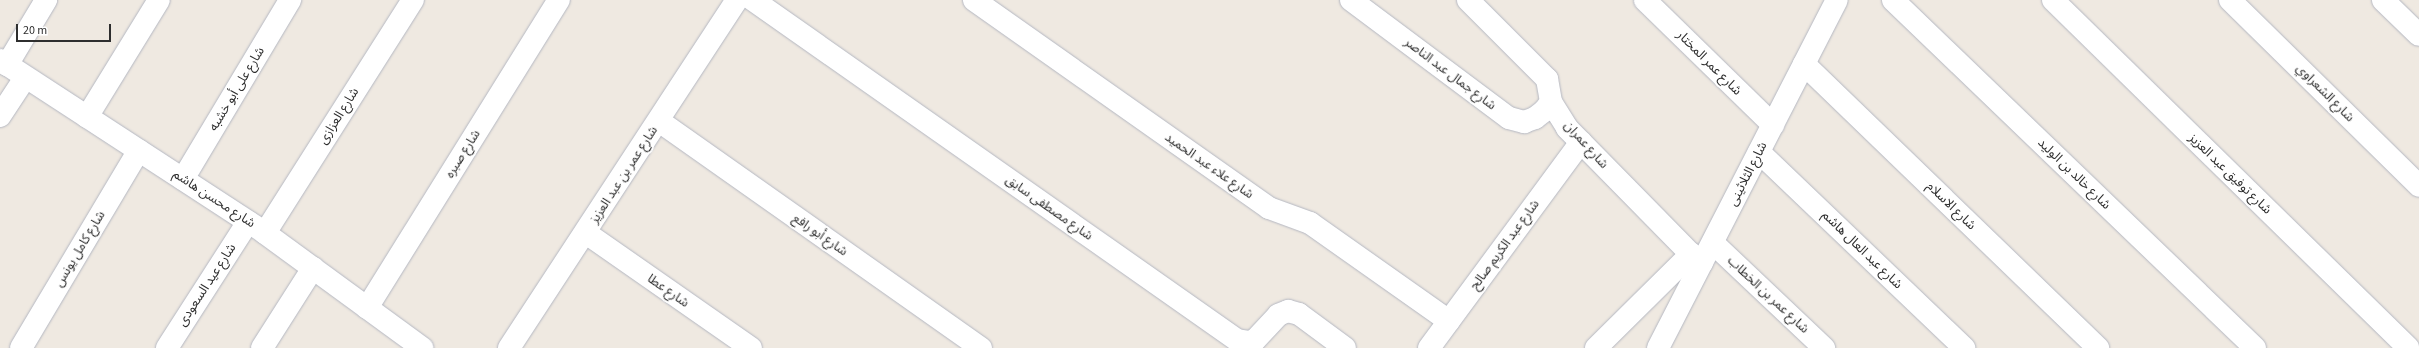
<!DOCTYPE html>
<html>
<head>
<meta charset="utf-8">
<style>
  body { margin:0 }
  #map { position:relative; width:2419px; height:348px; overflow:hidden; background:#efe9e1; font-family:"Source Sans 3","Noto Sans Arabic",sans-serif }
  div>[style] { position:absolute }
  .roads { filter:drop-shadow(0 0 1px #b4b7c1) drop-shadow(0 0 1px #b4b7c1) }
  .minor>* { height:22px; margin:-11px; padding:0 11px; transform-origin:11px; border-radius:11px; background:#fff }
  span { translate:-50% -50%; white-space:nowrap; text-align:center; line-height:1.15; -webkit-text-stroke:4px #fff; paint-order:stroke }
  .street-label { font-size:13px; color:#2e2e2e }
  .scale { position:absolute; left:16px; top:24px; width:95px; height:18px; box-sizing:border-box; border:2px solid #2e2e2e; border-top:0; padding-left:5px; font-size:12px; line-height:14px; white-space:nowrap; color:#2e2e2e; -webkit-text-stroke:3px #fff; paint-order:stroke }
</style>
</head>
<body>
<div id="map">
  <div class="roads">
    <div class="minor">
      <i style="left:753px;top:0;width:591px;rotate:35.09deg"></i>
      <i style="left:1237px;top:340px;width:13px;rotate:9deg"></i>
      <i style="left:1250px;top:342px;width:5px;rotate:-22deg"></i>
      <i style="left:1255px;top:340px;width:34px;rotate:-47deg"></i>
      <i style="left:1278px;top:315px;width:11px;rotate:-22deg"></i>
      <i style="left:1288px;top:311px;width:11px;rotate:15deg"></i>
      <i style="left:1299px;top:314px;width:57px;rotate:36.5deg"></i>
      <i style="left:974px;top:0;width:361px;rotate:35.2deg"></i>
      <i style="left:1269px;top:208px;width:44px;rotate:20.1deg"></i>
      <i style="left:1310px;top:223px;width:170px;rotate:35.2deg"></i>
      <i style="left:1351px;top:0;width:197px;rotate:36.8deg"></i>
      <i style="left:1509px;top:118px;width:16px;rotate:15deg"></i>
      <i style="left:1524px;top:122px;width:12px;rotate:-20deg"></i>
      <i style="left:1535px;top:118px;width:11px;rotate:-38deg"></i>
      <i style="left:1544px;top:111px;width:11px;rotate:-52deg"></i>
      <i style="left:1468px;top:0;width:112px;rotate:45deg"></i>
      <i style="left:1547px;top:79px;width:23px;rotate:80deg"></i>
      <i style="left:1551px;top:102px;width:31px;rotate:58deg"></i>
      <i style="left:1567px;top:128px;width:177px;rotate:45.5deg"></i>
      <i style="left:1691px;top:254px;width:14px;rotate:39deg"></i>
      <i style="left:1645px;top:0;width:179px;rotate:44.3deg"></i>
      <i style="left:1893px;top:0;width:502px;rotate:43.87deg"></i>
      <i style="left:2053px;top:0;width:497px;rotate:44.4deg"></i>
      <i style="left:2230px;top:0;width:265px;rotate:44.5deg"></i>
      <i style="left:2383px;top:0;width:50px;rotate:44.2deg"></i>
      <i style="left:0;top:60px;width:316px;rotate:33.1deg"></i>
      <i style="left:265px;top:233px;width:195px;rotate:36.2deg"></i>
      <i style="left:1804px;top:64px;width:409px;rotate:44deg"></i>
      <i style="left:7px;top:65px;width:76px;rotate:-59deg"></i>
      <i style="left:0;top:116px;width:45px;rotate:-56.7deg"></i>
      <i style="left:87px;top:117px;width:137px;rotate:-58.4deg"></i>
      <i style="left:659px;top:121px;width:394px;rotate:35.2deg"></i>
      <i style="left:1759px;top:152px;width:284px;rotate:43.7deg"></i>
      <i style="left:183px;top:179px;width:209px;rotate:-59.1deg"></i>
      <i style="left:265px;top:233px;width:276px;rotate:-57.6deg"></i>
      <i style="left:586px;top:233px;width:201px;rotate:34.9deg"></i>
      <i style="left:1713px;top:243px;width:153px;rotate:43.4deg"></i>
      <i style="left:367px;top:308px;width:363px;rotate:-58.1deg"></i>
      <i style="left:21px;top:348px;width:230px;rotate:-59.2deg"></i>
      <i style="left:167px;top:348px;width:150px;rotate:-57.3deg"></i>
      <i style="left:262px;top:348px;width:95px;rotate:-57.5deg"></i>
      <i style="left:509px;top:348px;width:416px;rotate:-56.8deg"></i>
      <i style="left:1429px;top:348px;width:256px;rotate:-53.6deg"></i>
      <i style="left:1596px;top:348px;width:134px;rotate:-44.7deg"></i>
      <i style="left:1658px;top:348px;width:391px;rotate:-62.8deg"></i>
    </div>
  </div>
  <div class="street-label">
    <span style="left:1709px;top:63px;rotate:45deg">شارع عمر المختار</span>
    <span style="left:1450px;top:74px;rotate:37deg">شارع جمال عبد الناصر</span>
    <span style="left:237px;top:89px;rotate:-59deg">شارع على أبو خشبه</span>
    <span style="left:2325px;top:93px;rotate:45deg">شارع الشعراوي</span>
    <span style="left:339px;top:116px;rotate:-58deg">شارع العزازى</span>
    <span style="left:1586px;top:145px;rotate:48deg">شارع عمران</span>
    <span style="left:463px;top:154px;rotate:-58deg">شارع صبره</span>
    <span style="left:1209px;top:166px;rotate:35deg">شارع علاء عبد الحميد</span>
    <span style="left:1748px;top:174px;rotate:-63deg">شارع الثلاثينى</span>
    <span style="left:2074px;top:174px;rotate:44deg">شارع خالد بن الوليد</span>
    <span style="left:2230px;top:174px;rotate:44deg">شارع توفيق عبد العزيز</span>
    <span style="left:624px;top:175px;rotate:-57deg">شارع عمر بن عبد العزيز</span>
    <span style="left:214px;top:199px;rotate:33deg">شارع محسن هاشم</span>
    <span style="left:1951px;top:206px;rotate:44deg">شارع الاسلام</span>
    <span style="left:1049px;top:208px;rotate:35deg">شارع مصطفى سابق</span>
    <span style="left:820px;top:235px;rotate:35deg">شارع أبو رافع</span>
    <span style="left:1505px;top:245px;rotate:-54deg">شارع عبد الكريم صالح</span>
    <span style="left:80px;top:249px;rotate:-59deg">شارع كامل يونس</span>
    <span style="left:1862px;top:250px;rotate:44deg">شارع عبد العال هاشم</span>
    <span style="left:207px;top:285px;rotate:-57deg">شارع عيد السعودى</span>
    <span style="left:668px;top:291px;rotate:35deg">شارع عطا</span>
    <span style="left:1768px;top:295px;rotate:43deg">شارع عمر بن الخطاب</span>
  </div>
  <div class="scale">20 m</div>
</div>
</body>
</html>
